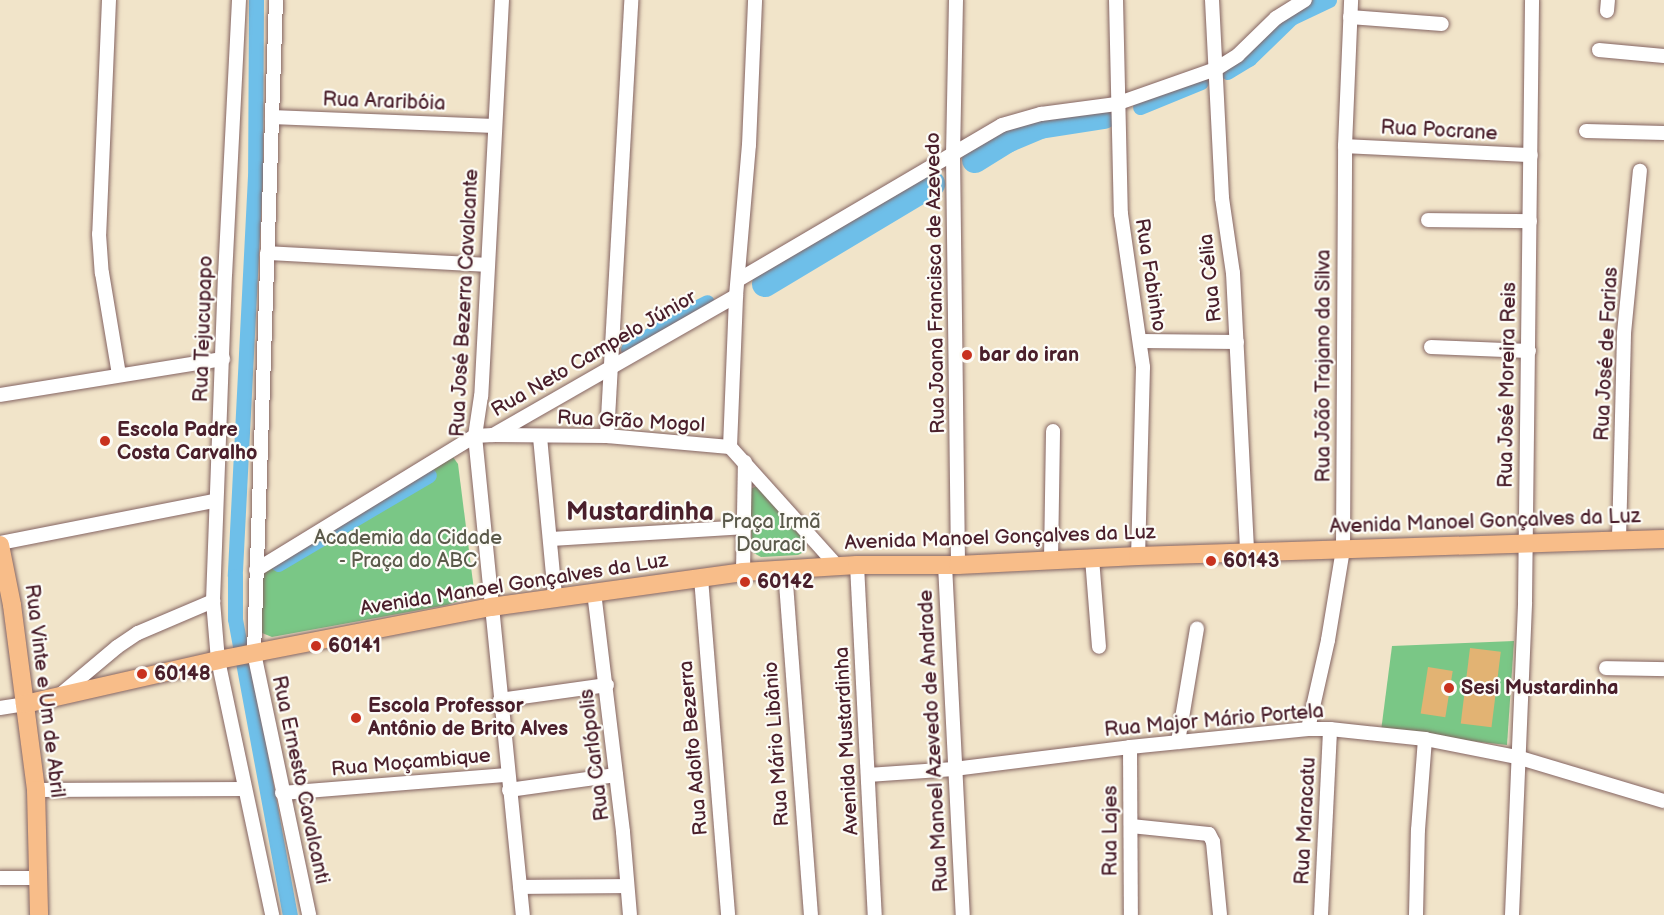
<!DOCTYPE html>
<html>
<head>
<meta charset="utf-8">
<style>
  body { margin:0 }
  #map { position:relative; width:1664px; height:915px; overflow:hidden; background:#f1e4c9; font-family:"Balsamiq Sans",sans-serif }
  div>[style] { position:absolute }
  .green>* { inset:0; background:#7ac786 }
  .canal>* { height:15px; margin:-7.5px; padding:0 7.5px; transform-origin:7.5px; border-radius:7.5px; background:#6ebfe9 }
  .river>* { height:26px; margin:-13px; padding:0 13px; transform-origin:13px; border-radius:13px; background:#6ebfe9 }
  .building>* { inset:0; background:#e2b373; transform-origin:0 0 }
  .roads { filter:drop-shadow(0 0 2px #846462) drop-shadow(0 0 2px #846462) }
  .minor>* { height:14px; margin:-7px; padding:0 7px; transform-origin:7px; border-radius:7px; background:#fff }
  .major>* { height:18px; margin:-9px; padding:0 9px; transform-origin:9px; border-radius:9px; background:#f8bd89 }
  .dots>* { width:16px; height:16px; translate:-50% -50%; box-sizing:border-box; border:3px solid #fdfcf7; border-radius:50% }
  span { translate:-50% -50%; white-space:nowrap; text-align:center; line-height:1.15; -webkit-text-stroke:4.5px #fdfcf7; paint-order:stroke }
  .street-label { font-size:20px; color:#4a1f2b }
  .poi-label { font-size:20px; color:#4a1f2b; font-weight:700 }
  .left { translate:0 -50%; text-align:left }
  .park-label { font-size:20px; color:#5b5a4b }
  .district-label { font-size:26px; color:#4a1f2b; font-weight:700 }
</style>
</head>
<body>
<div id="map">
  <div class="green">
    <i style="clip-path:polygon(453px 457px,458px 464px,474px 590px,470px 597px,447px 605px,272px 637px,262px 633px,262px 576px,271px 564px)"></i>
    <i style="clip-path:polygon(755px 487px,759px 487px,804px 537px,806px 545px,804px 552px,798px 555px,761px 557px,752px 552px,750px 489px)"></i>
    <i style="clip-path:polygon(1514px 641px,1507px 745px,1381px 731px,1392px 646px)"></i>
  </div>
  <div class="canal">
    <i style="left:256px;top:0;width:176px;rotate:90.3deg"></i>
    <i style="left:255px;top:176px;width:400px;rotate:92.9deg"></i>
    <i style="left:235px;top:576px;width:43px;rotate:90deg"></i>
    <i style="left:235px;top:619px;width:301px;rotate:79.5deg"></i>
    <i style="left:1227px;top:72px;width:26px;rotate:-31deg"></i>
    <i style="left:1249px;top:59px;width:59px;rotate:-44.3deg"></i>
    <i style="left:1291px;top:18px;width:42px;rotate:-25.3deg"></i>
    <i style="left:1140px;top:107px;width:66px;rotate:-22.3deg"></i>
    <i style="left:628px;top:349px;width:55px;rotate:-33.1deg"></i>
    <i style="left:674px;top:319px;width:37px;rotate:-27deg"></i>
    <i style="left:278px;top:564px;width:175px;rotate:-30.5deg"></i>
  </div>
  <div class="river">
    <i style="left:975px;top:160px;width:38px;rotate:-32deg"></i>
    <i style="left:1007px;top:140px;width:36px;rotate:-23deg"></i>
    <i style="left:1040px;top:126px;width:65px;rotate:-8.9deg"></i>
    <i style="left:765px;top:284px;width:195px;rotate:-30.9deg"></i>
  </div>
  <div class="building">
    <i style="left:1470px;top:648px;width:31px;height:76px;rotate:7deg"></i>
    <i style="left:1428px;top:667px;width:25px;height:47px;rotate:9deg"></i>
  </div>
  <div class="roads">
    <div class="minor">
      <i style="left:109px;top:0;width:234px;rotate:92.4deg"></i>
      <i style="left:99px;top:234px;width:39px;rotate:86deg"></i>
      <i style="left:102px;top:273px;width:103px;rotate:80.5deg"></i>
      <i style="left:239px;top:0;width:274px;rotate:92.9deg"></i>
      <i style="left:225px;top:274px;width:327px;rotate:92.1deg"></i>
      <i style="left:213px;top:601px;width:59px;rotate:85.2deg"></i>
      <i style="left:218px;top:660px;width:261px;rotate:78deg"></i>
      <i style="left:276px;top:0;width:653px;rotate:91.93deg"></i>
      <i style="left:254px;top:653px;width:268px;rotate:78.1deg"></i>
      <i style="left:502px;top:0;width:397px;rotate:93deg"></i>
      <i style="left:481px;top:396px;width:40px;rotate:98.5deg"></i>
      <i style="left:475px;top:436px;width:481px;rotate:84.3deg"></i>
      <i style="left:956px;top:0;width:154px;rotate:91.1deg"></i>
      <i style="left:953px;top:154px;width:411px;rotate:89.3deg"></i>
      <i style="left:1116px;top:0;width:214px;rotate:88.7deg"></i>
      <i style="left:1121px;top:214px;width:155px;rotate:81.8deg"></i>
      <i style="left:1143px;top:367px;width:189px;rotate:91.5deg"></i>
      <i style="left:1212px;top:0;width:198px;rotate:87.1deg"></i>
      <i style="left:1222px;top:198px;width:76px;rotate:81.7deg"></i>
      <i style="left:1233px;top:273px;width:279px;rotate:87.1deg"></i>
      <i style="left:1607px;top:11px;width:11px;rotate:-85deg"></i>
      <i style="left:1350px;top:17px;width:92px;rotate:4.4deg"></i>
      <i style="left:1599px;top:50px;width:65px;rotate:5.3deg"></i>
      <i style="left:272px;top:117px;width:222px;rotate:2.3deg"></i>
      <i style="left:1586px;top:131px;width:78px;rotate:1.5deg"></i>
      <i style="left:1345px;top:146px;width:186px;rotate:2.8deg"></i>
      <i style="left:1428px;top:220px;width:102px;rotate:0.6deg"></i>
      <i style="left:267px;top:253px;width:220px;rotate:3.1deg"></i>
      <i style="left:738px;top:280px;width:306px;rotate:-30.4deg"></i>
      <i style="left:1002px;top:125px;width:41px;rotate:-15.8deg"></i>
      <i style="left:1041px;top:114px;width:76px;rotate:-7.6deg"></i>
      <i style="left:1116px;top:104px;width:106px;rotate:-19.3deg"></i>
      <i style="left:1216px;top:69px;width:26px;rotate:-32deg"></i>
      <i style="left:1238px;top:55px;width:53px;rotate:-44.2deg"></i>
      <i style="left:1276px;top:18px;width:34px;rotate:-32deg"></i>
      <i style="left:1141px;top:341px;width:96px;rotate:0.6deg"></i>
      <i style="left:1431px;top:347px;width:98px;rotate:2.3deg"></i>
      <i style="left:0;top:395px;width:226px;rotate:-9.2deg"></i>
      <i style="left:493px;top:435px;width:114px;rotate:0.5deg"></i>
      <i style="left:607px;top:436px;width:123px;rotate:5.1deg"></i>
      <i style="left:607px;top:436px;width:437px;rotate:-86.8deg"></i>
      <i style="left:540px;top:437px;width:161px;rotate:84.6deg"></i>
      <i style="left:730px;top:447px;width:151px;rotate:-87.7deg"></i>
      <i style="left:736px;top:296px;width:152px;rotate:-85.1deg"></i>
      <i style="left:749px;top:145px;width:145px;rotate:-87.6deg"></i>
      <i style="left:730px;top:447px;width:160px;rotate:48deg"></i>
      <i style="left:550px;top:539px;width:194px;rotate:-3.5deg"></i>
      <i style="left:1619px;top:539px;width:206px;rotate:-88.6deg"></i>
      <i style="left:1624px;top:333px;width:163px;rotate:-84.4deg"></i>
      <i style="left:0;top:543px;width:219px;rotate:-11.1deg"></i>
      <i style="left:1092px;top:558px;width:89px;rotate:85.5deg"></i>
      <i style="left:1051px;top:560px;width:129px;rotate:-89.1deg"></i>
      <i style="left:857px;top:565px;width:350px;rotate:87.1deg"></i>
      <i style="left:945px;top:565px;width:350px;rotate:87.1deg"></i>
      <i style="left:256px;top:570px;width:257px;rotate:-31.5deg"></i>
      <i style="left:475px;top:436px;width:18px;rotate:-3deg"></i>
      <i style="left:493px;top:435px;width:280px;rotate:-29.8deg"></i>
      <i style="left:785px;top:570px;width:346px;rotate:85.7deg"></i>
      <i style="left:743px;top:572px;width:110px;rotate:-89deg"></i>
      <i style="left:701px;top:578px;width:338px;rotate:85.4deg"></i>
      <i style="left:594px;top:592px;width:242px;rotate:83.1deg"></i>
      <i style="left:623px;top:832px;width:83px;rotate:85.2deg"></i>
      <i style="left:1606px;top:668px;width:58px;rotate:1deg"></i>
      <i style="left:61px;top:694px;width:73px;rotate:-40deg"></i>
      <i style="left:117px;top:647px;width:25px;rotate:-34deg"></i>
      <i style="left:138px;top:633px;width:82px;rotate:-23.1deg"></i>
      <i style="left:500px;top:700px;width:108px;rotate:-8deg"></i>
      <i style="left:0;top:708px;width:25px;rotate:-9deg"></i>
      <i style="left:1308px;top:729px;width:91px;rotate:-77.3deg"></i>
      <i style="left:1328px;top:640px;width:92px;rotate:-80.6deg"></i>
      <i style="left:1343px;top:549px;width:403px;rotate:-89.7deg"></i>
      <i style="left:1345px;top:146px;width:146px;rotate:-87.6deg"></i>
      <i style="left:1178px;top:742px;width:115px;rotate:-80.5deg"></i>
      <i style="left:1130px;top:747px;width:168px;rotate:89.7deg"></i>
      <i style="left:868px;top:775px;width:86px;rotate:-4deg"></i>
      <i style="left:954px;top:769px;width:177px;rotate:-7.1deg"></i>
      <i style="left:1130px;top:747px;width:179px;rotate:-5.8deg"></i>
      <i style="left:1308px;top:729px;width:22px"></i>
      <i style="left:1330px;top:729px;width:96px;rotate:6deg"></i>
      <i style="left:1425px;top:739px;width:94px;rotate:11.1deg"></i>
      <i style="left:1517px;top:757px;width:153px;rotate:16.7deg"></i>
      <i style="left:36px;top:790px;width:209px;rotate:-0.3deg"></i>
      <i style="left:509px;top:790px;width:108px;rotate:-8deg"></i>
      <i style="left:282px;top:793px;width:226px;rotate:-4.6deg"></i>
      <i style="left:1131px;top:826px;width:78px;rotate:5.9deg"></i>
      <i style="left:1209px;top:834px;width:9px;rotate:63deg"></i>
      <i style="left:1213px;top:842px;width:73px;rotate:84.5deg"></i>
      <i style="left:0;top:878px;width:39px"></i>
      <i style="left:520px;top:887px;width:107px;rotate:-0.5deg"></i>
      <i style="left:1321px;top:915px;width:186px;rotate:-87.2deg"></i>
      <i style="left:1416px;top:915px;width:85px;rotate:-88.7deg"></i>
      <i style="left:1418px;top:830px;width:91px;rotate:-85.6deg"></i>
      <i style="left:1512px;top:915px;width:313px;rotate:-87.6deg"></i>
      <i style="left:1525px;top:602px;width:602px;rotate:-89.33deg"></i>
    </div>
    <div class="major">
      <i style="left:0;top:545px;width:61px;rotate:78.7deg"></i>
      <i style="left:12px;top:605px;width:187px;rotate:82.6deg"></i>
      <i style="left:36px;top:790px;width:125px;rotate:88.6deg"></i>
      <i style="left:25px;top:704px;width:198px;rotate:-12.8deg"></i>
      <i style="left:218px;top:660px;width:278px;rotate:-11deg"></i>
      <i style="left:491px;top:607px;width:254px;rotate:-7.9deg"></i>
      <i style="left:743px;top:572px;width:114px;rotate:-3.5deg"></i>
      <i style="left:857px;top:565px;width:101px"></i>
      <i style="left:958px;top:565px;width:180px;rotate:-2.9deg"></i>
      <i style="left:1138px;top:556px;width:526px;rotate:-1.85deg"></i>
    </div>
  </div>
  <div class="dots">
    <i style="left:967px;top:355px;background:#c8321e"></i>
    <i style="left:105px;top:441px;background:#c8321e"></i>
    <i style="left:1211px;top:561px;background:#c8321e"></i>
    <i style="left:745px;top:582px;background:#c8321e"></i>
    <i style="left:316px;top:646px;background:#c8321e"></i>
    <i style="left:142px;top:674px;background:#c8321e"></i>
    <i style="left:1449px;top:688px;background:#c8321e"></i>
    <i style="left:356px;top:718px;background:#c8321e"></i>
  </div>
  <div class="street-label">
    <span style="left:384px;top:102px;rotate:2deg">Rua Araribóia</span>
    <span style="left:1439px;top:131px;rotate:3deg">Rua Pocrane</span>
    <span style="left:1150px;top:275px;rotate:81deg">Rua Fabinho</span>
    <span style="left:1211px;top:278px;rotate:-96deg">Rua Célia</span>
    <span style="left:936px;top:283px;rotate:-91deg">Rua Joana Francisca de Azevedo</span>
    <span style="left:465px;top:303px;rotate:-87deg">Rua José Bezerra Cavalcante</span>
    <span style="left:204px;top:329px;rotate:-88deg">Rua Tejucupapo</span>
    <span style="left:594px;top:354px;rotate:-30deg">Rua Neto Campelo Júnior</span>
    <span style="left:1607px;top:354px;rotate:-87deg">Rua José de Farias</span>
    <span style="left:1324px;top:366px;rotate:-90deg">Rua João Trajano da Silva</span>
    <span style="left:1508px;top:385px;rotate:-89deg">Rua José Moreira Reis</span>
    <span style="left:631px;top:422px;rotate:3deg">Rua Grão Mogol</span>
    <span style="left:1485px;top:522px;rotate:-2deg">Avenida Manoel Gonçalves da Luz</span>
    <span style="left:1000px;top:538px;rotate:-2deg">Avenida Manoel Gonçalves da Luz</span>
    <span style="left:514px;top:585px;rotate:-9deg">Avenida Manoel Gonçalves da Luz</span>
    <span style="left:44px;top:691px;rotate:83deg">Rua Vinte e Um de Abril</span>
    <span style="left:1214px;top:721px;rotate:-5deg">Rua Major Mário Portela</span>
    <span style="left:847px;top:741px;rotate:-93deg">Avenida Mustardinha</span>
    <span style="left:934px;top:741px;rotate:-93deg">Rua Manoel Azevedo de Andrade</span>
    <span style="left:777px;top:744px;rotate:-94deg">Rua Mário Libânio</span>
    <span style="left:694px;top:748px;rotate:-95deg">Rua Adolfo Bezerra</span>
    <span style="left:595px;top:755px;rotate:-97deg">Rua Carlópolis</span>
    <span style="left:411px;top:763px;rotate:-5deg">Rua Moçambique</span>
    <span style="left:300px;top:780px;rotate:78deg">Rua Ernesto Cavalcanti</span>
    <span style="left:1306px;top:821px;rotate:-87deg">Rua Maracatu</span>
    <span style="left:1111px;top:831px;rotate:-90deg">Rua Lajes</span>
  </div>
  <div class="poi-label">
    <span class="left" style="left:979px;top:355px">bar do iran</span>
    <span class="left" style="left:117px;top:442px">Escola Padre<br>Costa Carvalho</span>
    <span class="left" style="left:1223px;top:561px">60143</span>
    <span class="left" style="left:757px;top:582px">60142</span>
    <span class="left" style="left:328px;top:646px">60141</span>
    <span class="left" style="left:154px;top:674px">60148</span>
    <span class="left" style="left:1461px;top:688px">Sesi Mustardinha</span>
    <span class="left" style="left:368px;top:718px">Escola Professor<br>Antônio de Brito Alves</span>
  </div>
  <div class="park-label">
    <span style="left:771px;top:534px">Praça Irmã<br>Douraci</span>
    <span style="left:408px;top:550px">Academia da Cidade<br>- Praça do ABC</span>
  </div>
  <div class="district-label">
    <span style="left:640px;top:513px">Mustardinha</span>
  </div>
</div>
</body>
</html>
